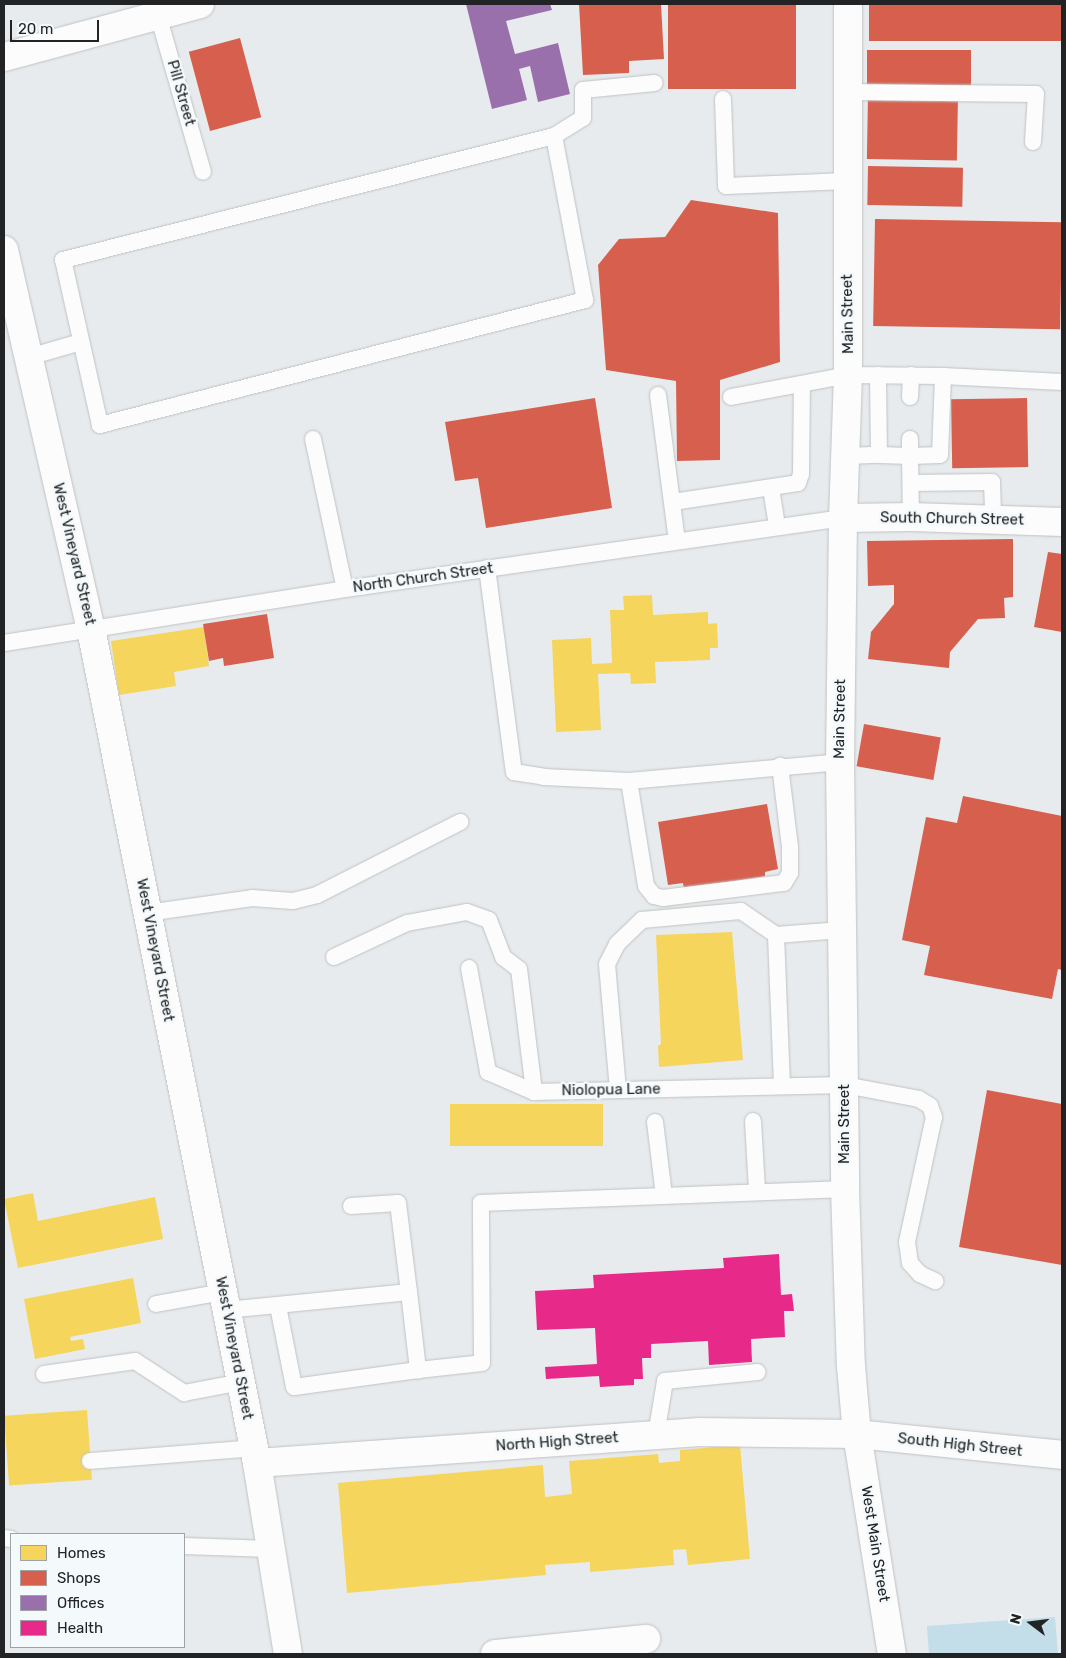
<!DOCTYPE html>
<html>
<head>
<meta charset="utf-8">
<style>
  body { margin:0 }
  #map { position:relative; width:1066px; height:1658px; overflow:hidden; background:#e8ebed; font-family:Rubik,sans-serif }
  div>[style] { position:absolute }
  .green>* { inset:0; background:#c3dde9 }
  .homes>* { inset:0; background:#f6d55c; transform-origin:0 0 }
  .shops>* { inset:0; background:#d6604d; transform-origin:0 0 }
  .offices>* { inset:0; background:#9970ab }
  .health>* { inset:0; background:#e7298a }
  .roads { filter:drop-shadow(0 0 1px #bfc2c3) drop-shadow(0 0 1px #bfc2c3) }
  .lane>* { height:16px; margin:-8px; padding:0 8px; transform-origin:8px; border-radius:8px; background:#fcfcfc }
  .street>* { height:28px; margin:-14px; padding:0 14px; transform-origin:14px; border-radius:14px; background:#fcfcfc }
  .secondary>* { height:28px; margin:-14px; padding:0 14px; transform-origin:14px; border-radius:14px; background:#fcfcfc }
  .primary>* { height:28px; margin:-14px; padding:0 14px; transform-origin:14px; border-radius:14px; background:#fcfcfc }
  span { translate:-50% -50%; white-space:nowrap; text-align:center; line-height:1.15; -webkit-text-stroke:5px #f4f9fb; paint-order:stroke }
  .street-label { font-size:15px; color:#212324 }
  .frame { position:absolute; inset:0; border:5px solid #212324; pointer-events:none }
  .legend { position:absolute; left:10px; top:1533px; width:175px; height:115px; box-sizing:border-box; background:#f4f9fb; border:1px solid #a0a3a5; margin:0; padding:6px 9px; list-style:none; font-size:15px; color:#212324 }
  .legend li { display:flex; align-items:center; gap:10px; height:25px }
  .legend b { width:25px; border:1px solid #a0a3a5 }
  .north { position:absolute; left:1006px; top:1598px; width:50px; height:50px; -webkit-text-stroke:4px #f4f9fb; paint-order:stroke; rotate:285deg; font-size:14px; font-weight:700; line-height:20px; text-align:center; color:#212324 }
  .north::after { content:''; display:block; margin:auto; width:18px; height:22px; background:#212324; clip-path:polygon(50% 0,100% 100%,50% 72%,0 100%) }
  .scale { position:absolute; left:10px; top:20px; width:89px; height:22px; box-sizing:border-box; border:2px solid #212324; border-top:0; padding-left:6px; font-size:15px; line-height:18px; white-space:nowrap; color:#212324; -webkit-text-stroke:4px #f4f9fb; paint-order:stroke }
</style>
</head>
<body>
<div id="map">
  <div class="green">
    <i style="clip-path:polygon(1055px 1617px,1058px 1654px,929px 1654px,927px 1626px)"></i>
  </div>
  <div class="homes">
    <i style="clip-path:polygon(652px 595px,653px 615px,708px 612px,708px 624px,717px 623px,718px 648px,710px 648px,710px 660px,655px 662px,656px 683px,631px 684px,630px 673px,598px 674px,601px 730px,556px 732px,552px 640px,591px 638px,592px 664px,612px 663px,610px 610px,624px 610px,623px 596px)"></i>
    <i style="clip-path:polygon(204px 627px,209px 666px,174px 672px,176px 686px,119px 695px,111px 641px)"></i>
    <i style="clip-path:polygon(732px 932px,743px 1060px,659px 1067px,658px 1046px,661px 1044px,656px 935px)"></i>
    <i style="left:603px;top:1104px;width:42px;height:153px;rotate:90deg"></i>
    <i style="clip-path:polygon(33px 1193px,38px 1221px,155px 1197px,163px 1239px,18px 1268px,4px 1199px)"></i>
    <i style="clip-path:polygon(133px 1278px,141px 1323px,70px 1337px,71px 1341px,83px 1339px,85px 1349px,35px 1359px,24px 1299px)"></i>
    <i style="left:87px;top:1410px;width:70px;height:83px;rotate:86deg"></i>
    <i style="clip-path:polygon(740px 1445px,750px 1559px,688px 1565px,686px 1549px,673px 1550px,674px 1565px,590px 1572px,590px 1562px,545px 1565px,546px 1575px,347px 1593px,338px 1483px,543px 1465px,545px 1497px,572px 1494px,569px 1461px,658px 1454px,659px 1463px,680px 1461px,680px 1450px)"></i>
  </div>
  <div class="shops">
    <i style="clip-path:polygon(579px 4px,661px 4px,664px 59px,629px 61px,629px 73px,583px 75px)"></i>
    <i style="left:668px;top:4px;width:128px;height:85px"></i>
    <i style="left:869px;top:4px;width:193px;height:37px"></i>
    <i style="left:240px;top:38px;width:82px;height:53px;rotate:75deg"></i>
    <i style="left:971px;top:50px;width:38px;height:104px;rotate:90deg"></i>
    <i style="left:868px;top:95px;width:90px;height:64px;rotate:1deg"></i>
    <i style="left:868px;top:166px;width:95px;height:39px;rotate:1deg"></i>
    <i style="clip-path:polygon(691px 200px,778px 213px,780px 362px,720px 380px,720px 460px,677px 461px,676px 381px,606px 370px,598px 265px,619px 239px,665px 237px)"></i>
    <i style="left:875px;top:219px;width:187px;height:107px;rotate:1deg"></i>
    <i style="clip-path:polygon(595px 398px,612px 508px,486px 528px,478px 478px,455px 481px,445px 422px)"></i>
    <i style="left:1027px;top:398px;width:69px;height:76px;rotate:89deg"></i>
    <i style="clip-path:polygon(1013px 539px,1013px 597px,1004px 598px,1005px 618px,978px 619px,950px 652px,949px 668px,868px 659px,871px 632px,894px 604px,894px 585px,868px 586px,867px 541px)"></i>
    <i style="clip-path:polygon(1048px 552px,1062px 554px,1062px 632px,1034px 627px)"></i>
    <i style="clip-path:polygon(267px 614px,274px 658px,224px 666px,223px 658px,209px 661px,203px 624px)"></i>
    <i style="left:864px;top:724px;width:78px;height:43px;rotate:10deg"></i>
    <i style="clip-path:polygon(963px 796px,1062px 816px,1062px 970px,1058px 969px,1052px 999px,924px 975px,930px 946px,902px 940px,926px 817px,957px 823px)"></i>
    <i style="clip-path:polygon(767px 804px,778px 869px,765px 872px,765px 876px,684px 889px,683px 883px,668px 885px,658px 822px)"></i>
    <i style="clip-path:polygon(987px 1090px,1062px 1104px,1062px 1265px,959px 1247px)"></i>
  </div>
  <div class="offices">
    <i style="clip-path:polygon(466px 4px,550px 4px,552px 10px,506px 21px,515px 54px,558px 43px,570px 94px,538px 102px,530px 66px,519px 69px,527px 100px,492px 109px)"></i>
  </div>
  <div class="health">
    <i style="clip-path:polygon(779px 1254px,781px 1295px,792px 1294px,794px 1311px,784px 1311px,785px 1337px,751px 1339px,752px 1362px,709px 1365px,708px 1341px,651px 1344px,651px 1358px,642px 1358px,643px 1379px,634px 1379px,634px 1385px,600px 1387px,599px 1376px,546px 1379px,545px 1367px,597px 1364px,595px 1328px,537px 1330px,535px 1291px,594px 1288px,593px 1275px,724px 1268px,723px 1258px)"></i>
  </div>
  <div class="roads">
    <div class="lane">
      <i style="left:158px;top:15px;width:163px;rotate:74deg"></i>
      <i style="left:847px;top:92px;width:189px;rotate:0.6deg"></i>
      <i style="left:1036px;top:94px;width:48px;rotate:93.6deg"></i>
      <i style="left:723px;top:99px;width:87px;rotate:88deg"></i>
      <i style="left:726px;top:186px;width:121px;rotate:-2.4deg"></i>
      <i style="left:554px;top:136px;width:167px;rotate:79.3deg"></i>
      <i style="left:585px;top:300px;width:501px;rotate:165.55deg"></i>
      <i style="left:100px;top:425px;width:169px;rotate:-102.6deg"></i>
      <i style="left:63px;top:260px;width:506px;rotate:-14.17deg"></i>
      <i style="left:554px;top:136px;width:34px;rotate:-32deg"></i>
      <i style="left:583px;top:118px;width:28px;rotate:-90deg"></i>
      <i style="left:583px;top:90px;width:72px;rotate:-5.6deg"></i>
      <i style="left:29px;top:357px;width:54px;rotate:-16.1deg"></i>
      <i style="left:878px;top:375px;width:80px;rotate:89.3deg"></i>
      <i style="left:879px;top:455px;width:31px;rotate:2deg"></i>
      <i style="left:910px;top:456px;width:61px;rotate:89.1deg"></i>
      <i style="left:658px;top:395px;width:147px;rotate:82.6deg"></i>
      <i style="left:731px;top:397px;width:119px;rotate:-10.6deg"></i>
      <i style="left:848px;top:375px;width:95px;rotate:0.6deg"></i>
      <i style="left:943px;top:376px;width:119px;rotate:2.9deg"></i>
      <i style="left:910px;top:397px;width:22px;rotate:-87deg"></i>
      <i style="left:313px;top:439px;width:153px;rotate:78deg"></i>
      <i style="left:910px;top:439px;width:17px;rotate:90deg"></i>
      <i style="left:910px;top:456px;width:30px;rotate:-2deg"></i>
      <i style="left:940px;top:455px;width:79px;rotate:-87.8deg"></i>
      <i style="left:845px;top:456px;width:34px;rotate:-2deg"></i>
      <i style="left:911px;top:483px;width:81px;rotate:-0.7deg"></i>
      <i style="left:992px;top:482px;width:37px;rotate:88deg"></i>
      <i style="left:771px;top:488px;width:38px;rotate:81deg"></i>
      <i style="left:673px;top:502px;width:126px;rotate:-8.6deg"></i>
      <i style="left:798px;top:483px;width:9px;rotate:-72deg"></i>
      <i style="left:801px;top:474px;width:89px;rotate:-89.4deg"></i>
      <i style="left:487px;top:568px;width:206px;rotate:82.5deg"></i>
      <i style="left:514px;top:772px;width:30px;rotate:9deg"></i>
      <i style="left:544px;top:777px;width:85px;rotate:2.7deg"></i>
      <i style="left:629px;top:781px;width:212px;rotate:-5.1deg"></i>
      <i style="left:4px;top:643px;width:345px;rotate:-9deg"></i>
      <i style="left:345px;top:589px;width:503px;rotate:-8.11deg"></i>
      <i style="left:629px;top:781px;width:106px;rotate:80.8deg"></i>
      <i style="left:646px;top:886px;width:13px;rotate:51deg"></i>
      <i style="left:654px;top:896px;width:9px;rotate:13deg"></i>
      <i style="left:663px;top:898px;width:122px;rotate:-7.1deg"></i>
      <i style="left:784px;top:883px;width:12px;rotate:-59deg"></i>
      <i style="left:790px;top:873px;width:26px;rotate:-90deg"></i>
      <i style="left:790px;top:847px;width:82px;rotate:-97deg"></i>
      <i style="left:147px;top:913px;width:106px;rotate:-8.1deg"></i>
      <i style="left:252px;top:898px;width:41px;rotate:4.2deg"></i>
      <i style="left:293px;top:901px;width:25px;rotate:-14deg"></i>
      <i style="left:317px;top:895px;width:161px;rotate:-27deg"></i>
      <i style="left:334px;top:957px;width:81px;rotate:-25deg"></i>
      <i style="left:407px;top:923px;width:61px;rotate:-10.4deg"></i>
      <i style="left:467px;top:912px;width:23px;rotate:20deg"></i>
      <i style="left:489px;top:920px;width:40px;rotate:69deg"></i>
      <i style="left:503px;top:957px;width:20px;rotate:37deg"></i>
      <i style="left:519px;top:969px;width:124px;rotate:83deg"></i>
      <i style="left:469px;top:968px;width:106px;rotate:79.6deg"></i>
      <i style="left:488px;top:1072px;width:50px;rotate:23.5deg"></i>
      <i style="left:534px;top:1092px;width:311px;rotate:-1.3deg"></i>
      <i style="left:845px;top:1085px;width:75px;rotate:10.7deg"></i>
      <i style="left:919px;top:1099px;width:13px;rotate:32deg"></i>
      <i style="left:930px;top:1106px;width:12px;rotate:70deg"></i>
      <i style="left:934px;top:1117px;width:128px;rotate:102.2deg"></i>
      <i style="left:907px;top:1242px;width:21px;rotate:82deg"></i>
      <i style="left:910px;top:1263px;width:15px;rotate:48deg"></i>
      <i style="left:920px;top:1274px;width:17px;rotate:25deg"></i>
      <i style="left:782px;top:1085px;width:150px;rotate:-92.3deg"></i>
      <i style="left:776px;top:935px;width:66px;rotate:-4.3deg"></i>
      <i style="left:618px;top:1090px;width:126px;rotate:-95deg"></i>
      <i style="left:607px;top:964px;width:22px;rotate:-63deg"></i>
      <i style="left:617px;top:944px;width:35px;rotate:-44deg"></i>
      <i style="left:642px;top:920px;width:99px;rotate:-5.2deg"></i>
      <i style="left:741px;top:911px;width:42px;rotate:34.4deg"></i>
      <i style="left:753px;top:1121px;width:70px;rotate:86.7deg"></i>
      <i style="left:655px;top:1122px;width:74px;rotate:83deg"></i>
      <i style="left:351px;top:1206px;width:47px;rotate:-3.7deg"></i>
      <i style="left:398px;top:1203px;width:90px;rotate:83deg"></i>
      <i style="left:156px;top:1304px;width:67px;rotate:-10.3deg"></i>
      <i style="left:226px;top:1310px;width:184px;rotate:-5.6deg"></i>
      <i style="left:409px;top:1292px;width:79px;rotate:83.4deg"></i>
      <i style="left:418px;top:1370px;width:125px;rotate:172.2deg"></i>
      <i style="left:294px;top:1387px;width:83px;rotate:-101.2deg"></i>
      <i style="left:418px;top:1370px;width:64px;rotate:-6.2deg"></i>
      <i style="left:482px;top:1363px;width:160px;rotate:-90.4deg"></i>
      <i style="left:481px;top:1203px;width:364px;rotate:-2.2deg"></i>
      <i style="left:44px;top:1374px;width:92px;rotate:-8.1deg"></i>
      <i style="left:135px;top:1361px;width:59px;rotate:33.1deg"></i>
      <i style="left:184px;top:1393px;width:58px;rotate:-10.9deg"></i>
      <i style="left:656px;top:1435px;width:55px;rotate:-80.5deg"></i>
      <i style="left:665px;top:1381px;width:93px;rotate:-5.5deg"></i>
      <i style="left:90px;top:1461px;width:165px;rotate:-4.5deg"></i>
      <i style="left:4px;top:1538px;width:7px;rotate:8deg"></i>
      <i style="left:184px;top:1546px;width:86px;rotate:2deg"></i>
    </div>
    <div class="street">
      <i style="left:4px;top:250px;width:389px;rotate:77.1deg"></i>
      <i style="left:91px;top:629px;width:850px;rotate:78.74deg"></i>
      <i style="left:257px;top:1463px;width:193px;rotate:80.8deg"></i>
      <i style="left:843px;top:518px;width:68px;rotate:-0.8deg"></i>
      <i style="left:911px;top:517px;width:151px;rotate:1.9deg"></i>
      <i style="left:257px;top:1463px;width:444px;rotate:-4deg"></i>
      <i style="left:700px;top:1432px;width:157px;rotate:0.7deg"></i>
      <i style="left:495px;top:1654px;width:152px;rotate:-5.7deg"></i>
    </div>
    <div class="secondary">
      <i style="left:4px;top:57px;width:203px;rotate:-15.1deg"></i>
      <i style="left:857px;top:1434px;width:223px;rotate:81deg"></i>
    </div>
    <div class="primary">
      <i style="left:848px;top:4px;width:371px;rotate:90deg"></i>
      <i style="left:848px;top:375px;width:143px;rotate:92deg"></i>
      <i style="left:843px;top:518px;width:244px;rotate:90.7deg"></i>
      <i style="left:840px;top:762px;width:427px;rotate:89.3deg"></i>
      <i style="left:845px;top:1189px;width:177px;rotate:88.1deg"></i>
      <i style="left:851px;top:1366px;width:68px;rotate:85deg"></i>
      <i style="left:857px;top:1434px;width:206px;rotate:5.8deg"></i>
    </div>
  </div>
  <div class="street-label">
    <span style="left:181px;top:93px;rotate:74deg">Pill Street</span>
    <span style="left:848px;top:314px;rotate:-91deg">Main Street</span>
    <span style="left:952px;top:519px;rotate:1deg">South Church Street</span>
    <span style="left:74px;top:554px;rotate:77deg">West Vineyard Street</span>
    <span style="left:423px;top:578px;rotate:-8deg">North Church Street</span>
    <span style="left:840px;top:719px;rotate:-89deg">Main Street</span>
    <span style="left:155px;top:950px;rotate:79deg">West Vineyard Street</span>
    <span style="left:611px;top:1090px;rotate:-1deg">Niolopua Lane</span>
    <span style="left:845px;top:1124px;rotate:-90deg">Main Street</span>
    <span style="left:234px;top:1348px;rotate:79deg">West Vineyard Street</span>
    <span style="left:557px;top:1442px;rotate:-4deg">North High Street</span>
    <span style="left:960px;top:1445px;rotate:6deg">South High Street</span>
    <span style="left:875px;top:1544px;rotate:81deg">West Main Street</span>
  </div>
  <div class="frame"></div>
  <ul class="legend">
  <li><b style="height:14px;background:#f6d55c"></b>Homes</li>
  <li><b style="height:14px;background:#d6604d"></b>Shops</li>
  <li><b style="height:14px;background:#9970ab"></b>Offices</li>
  <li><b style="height:14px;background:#e7298a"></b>Health</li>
  </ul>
  <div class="north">N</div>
  <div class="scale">20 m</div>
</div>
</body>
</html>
